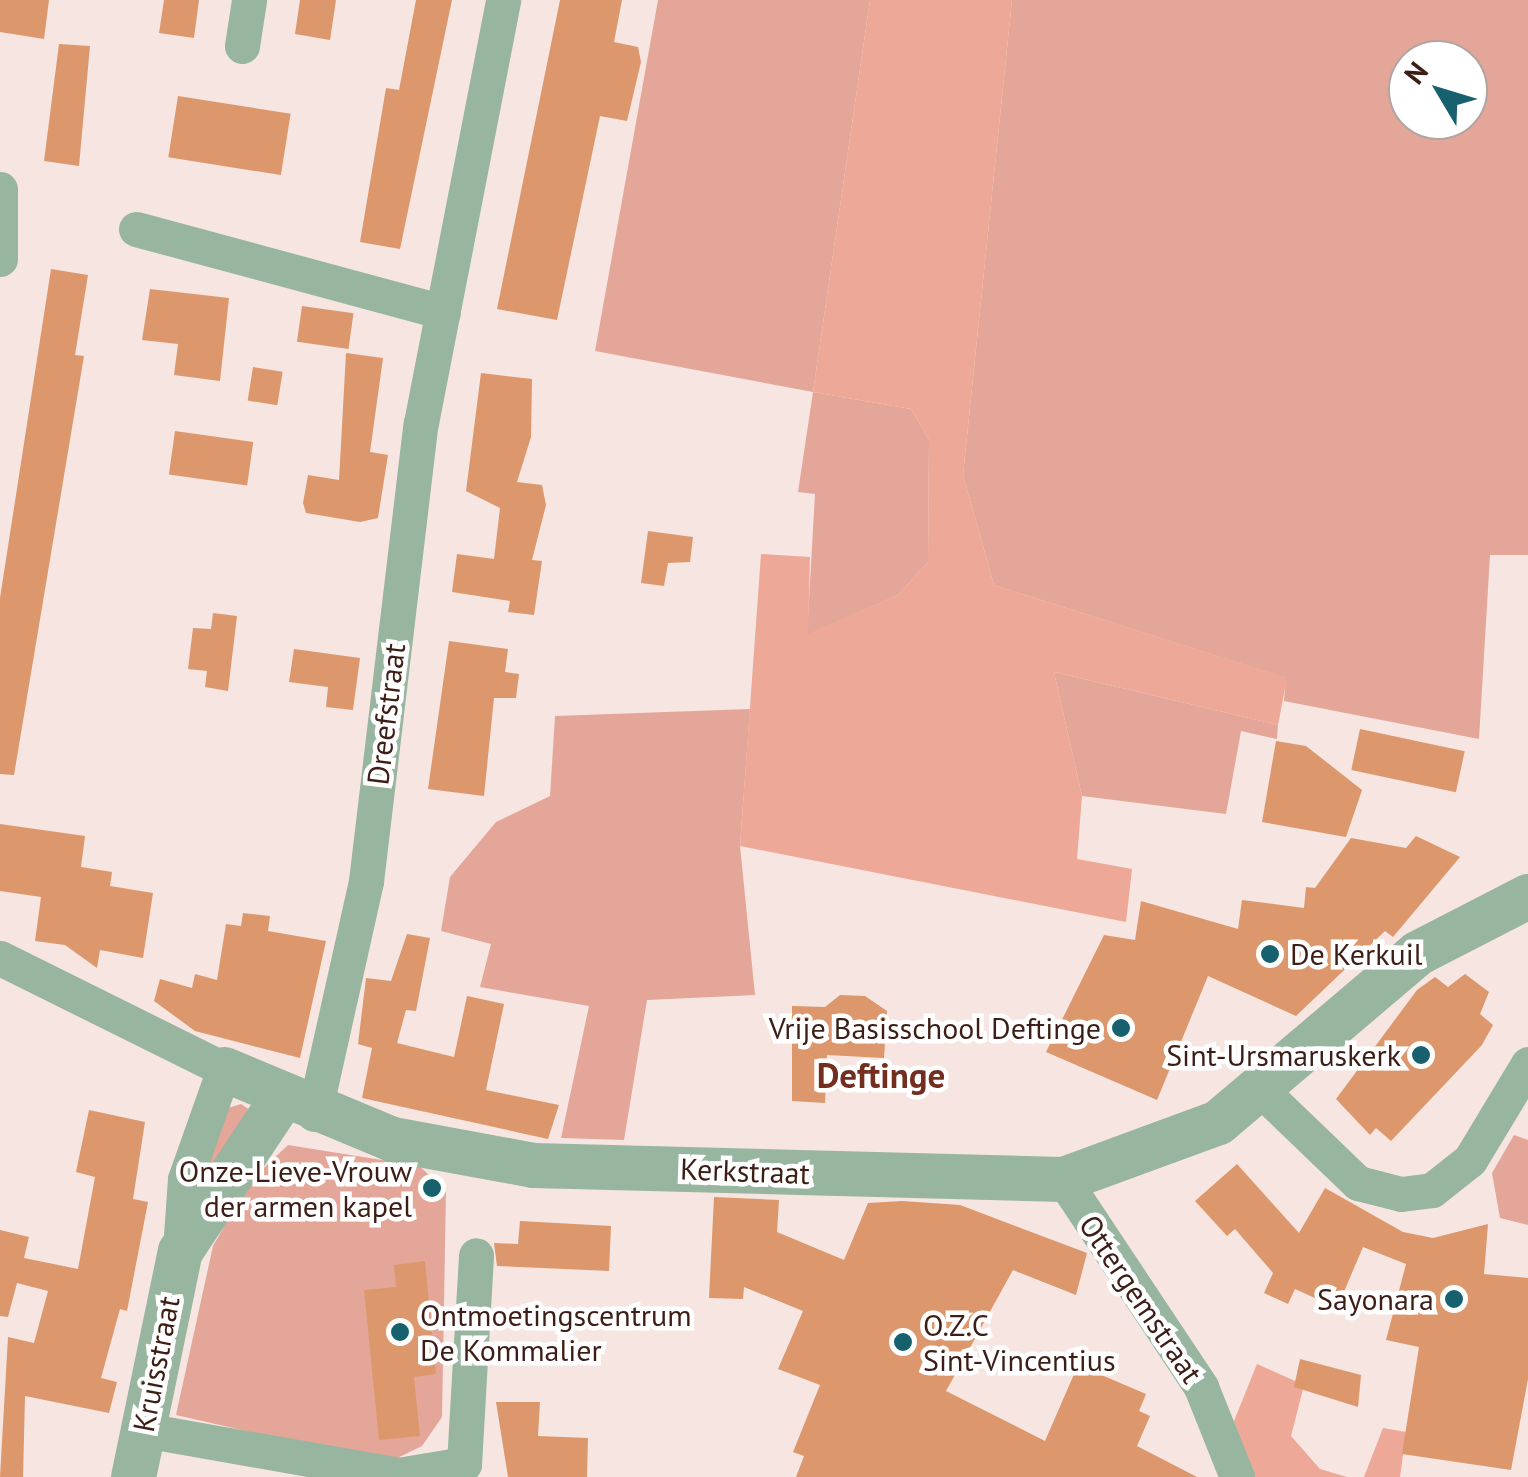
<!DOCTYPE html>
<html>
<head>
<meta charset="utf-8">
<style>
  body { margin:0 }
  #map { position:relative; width:1528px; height:1477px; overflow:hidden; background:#f6e5e0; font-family:"PT Sans",sans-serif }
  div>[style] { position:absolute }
  .green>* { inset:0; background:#e4a698 }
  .forest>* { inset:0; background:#eda898 }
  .building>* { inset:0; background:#dc986c; transform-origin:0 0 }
  .minor>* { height:35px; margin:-17.5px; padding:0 17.5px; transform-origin:17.5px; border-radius:17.5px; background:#97b59f }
  .tertiary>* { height:45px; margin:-22.5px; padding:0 22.5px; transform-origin:22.5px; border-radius:22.5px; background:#97b59f }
  .dots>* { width:28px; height:28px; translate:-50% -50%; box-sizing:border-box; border:5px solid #fff; border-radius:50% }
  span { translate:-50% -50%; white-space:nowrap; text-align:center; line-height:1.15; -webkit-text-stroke:9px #fff; paint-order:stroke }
  .street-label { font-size:30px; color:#3d1e17 }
  .poi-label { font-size:30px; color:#3d1e17 }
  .left { translate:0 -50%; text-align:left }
  .right { translate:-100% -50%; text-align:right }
  .quarter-label { font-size:35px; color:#732e20; font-weight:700 }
  .north { position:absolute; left:1388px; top:40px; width:100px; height:100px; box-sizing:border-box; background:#fff; border:2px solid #b1a5a2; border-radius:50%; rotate:308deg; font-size:28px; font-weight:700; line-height:40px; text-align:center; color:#3d1e17 }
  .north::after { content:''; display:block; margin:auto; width:35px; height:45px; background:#17616f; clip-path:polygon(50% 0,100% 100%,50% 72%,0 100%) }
</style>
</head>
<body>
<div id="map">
  <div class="green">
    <i style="clip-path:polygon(658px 0,870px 0,813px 392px,911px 409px,929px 440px,928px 562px,898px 595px,807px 635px,815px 494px,798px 492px,813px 392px,595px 351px)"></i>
    <i style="clip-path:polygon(evenodd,1012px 0,1528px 0,1528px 555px,1490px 555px,1479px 739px,1284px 701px,1286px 678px,994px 585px,963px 475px,1012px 0,1408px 60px,1468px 60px,1468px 120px,1408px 120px,1408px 60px)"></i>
    <i style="clip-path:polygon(1054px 672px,1278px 725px,1277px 739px,1241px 731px,1226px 814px,1082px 796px)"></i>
    <i style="clip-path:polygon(750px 709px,740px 846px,755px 995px,647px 1000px,624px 1140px,561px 1138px,589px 1006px,480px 987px,491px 944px,441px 931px,450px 877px,496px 822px,550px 796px,555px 716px)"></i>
    <i style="clip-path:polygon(241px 1104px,250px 1110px,202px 1184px,225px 1109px)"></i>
    <i style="clip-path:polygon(1514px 1135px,1528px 1140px,1528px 1225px,1500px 1218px,1492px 1173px)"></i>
    <i style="clip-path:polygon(288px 1145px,419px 1166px,446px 1190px,442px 1417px,422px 1446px,387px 1463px,176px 1415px,213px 1246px,250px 1181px)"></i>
  </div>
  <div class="forest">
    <i style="clip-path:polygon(870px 0,1012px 0,963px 475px,994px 585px,1287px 678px,1278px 725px,1054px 672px,1082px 796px,1077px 859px,1132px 869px,1126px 922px,740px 846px,761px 554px,810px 557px,808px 634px,898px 595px,928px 562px,929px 440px,911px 409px,813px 392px)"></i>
    <i style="clip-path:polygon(1257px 1364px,1304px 1385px,1291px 1436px,1320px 1469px,1347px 1477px,1249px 1477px,1234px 1421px)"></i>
    <i style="clip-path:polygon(1383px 1428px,1406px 1432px,1400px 1477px,1364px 1477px)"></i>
  </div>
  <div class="building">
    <i style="clip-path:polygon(0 0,49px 0,44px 39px,0 32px)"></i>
    <i style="clip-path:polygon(164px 0,199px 0,194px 38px,159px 33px)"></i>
    <i style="clip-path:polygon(300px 0,336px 0,330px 40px,295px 34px)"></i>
    <i style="clip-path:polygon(416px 0,452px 0,400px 249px,360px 242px,386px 88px,399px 90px)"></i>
    <i style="clip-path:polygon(560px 0,622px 0,614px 42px,638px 47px,641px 62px,627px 121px,600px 116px,557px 320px,497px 309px)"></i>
    <i style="clip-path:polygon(59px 44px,90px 46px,79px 166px,44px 161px)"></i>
    <i style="left:178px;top:96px;width:114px;height:62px;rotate:9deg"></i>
    <i style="clip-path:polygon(51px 269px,88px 275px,75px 355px,84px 356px,14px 775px,0 774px,0 598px)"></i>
    <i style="clip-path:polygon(150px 289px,229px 298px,220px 381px,174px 375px,178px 344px,142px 340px)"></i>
    <i style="left:302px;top:306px;width:52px;height:36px;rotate:8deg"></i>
    <i style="clip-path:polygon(346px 353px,383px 358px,370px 452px,388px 455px,378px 518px,360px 522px,306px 513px,303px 503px,308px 475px,339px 480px)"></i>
    <i style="left:253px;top:367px;width:30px;height:34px;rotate:9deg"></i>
    <i style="clip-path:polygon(481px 373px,532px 379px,531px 437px,517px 482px,542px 485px,546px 505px,532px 560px,542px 561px,534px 615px,508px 612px,510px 601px,452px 592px,457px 554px,494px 559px,500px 508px,466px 491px)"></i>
    <i style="left:175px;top:431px;width:79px;height:44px;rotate:8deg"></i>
    <i style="clip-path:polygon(648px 531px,693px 537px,690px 562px,668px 563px,664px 586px,641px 583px)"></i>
    <i style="clip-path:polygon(213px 613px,237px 616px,228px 691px,205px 687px,207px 671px,188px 669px,193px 628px,211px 629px)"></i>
    <i style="clip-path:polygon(449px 641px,508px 649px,505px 672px,519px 674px,516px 698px,494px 698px,484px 796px,428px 789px)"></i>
    <i style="clip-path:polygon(294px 649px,360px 658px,353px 710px,326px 707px,328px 687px,289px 682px)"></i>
    <i style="left:1360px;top:729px;width:107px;height:42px;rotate:12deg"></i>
    <i style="clip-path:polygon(1276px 741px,1306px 746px,1362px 790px,1346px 837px,1262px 822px)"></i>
    <i style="clip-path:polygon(0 824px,85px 836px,81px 867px,112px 872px,110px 886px,153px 893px,143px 958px,100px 950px,97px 968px,65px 945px,35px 941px,41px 897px,0 891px)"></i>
    <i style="clip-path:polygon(1416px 836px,1460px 857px,1393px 937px,1385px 931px,1296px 1016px,1208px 976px,1157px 1100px,1046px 1052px,1104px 935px,1135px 940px,1141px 901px,1238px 929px,1242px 900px,1304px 908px,1306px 887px,1315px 888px,1351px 838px,1406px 848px)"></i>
    <i style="clip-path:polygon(243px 913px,270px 916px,268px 931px,326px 941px,300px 1058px,195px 1031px,154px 1001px,160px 979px,192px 988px,195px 974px,217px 980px,226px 924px,241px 926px)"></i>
    <i style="clip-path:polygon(407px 934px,430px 938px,416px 1011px,406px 1010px,397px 1043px,454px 1057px,467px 996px,504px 1004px,486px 1090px,559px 1105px,548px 1139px,362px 1098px,372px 1048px,358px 1044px,366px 978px,391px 981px)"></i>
    <i style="clip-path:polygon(1465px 974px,1489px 992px,1480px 1014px,1493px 1025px,1482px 1045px,1391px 1141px,1376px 1128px,1370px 1135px,1336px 1099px,1417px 990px,1435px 977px,1448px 987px)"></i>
    <i style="clip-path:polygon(840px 995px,865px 996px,887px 1011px,884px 1058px,827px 1055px,825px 1103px,792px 1101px,792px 1006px,825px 1007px)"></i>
    <i style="clip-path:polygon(89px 1110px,145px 1122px,133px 1199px,148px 1202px,127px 1311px,120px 1309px,101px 1378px,117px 1382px,109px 1413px,25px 1396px,23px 1477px,0 1477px,8px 1337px,34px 1343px,48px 1291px,17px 1283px,8px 1317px,0 1316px,0 1230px,29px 1237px,24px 1258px,78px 1269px,95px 1177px,76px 1172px)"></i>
    <i style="clip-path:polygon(1237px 1164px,1299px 1233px,1325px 1188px,1403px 1232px,1433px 1238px,1488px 1224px,1484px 1274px,1528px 1278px,1528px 1379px,1511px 1470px,1402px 1454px,1419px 1347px,1386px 1340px,1406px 1264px,1363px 1247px,1337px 1308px,1295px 1289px,1288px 1304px,1264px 1293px,1273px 1273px,1235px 1229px,1227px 1236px,1195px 1201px)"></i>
    <i style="clip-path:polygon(714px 1197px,779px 1200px,777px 1232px,844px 1260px,868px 1203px,902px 1201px,960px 1205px,1087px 1253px,1076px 1295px,1013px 1270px,946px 1391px,1045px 1441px,1078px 1365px,1146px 1394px,1139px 1411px,1150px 1416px,1137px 1446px,1197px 1477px,796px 1477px,804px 1456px,793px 1452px,820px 1385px,778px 1369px,803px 1311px,744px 1287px,743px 1299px,709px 1298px)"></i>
    <i style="clip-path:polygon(520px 1221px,611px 1226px,609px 1271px,497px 1266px,494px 1243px,518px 1244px)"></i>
    <i style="clip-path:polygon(425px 1261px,436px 1374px,414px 1377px,420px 1436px,379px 1440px,364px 1290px,396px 1287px,394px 1265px)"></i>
    <i style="clip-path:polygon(1300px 1359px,1361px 1375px,1358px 1407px,1294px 1387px)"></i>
    <i style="clip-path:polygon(496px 1402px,540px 1402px,538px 1436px,588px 1438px,587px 1477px,508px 1477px)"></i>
  </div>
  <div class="minor">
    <i style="left:242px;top:46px;width:47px;rotate:-81.3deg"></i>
    <i style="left:0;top:189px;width:70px;rotate:90deg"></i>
    <i style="left:136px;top:229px;width:318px;rotate:15.1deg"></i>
    <i style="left:0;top:958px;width:250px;rotate:26.4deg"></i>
    <i style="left:224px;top:1069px;width:117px;rotate:109.5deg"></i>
    <i style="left:185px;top:1179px;width:71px;rotate:94deg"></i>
    <i style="left:1262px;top:1091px;width:133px;rotate:43.8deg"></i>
    <i style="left:1358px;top:1183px;width:44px;rotate:14.3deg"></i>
    <i style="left:1401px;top:1194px;width:31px;rotate:-7deg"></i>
    <i style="left:1432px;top:1190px;width:48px;rotate:-38.3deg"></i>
    <i style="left:1470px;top:1160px;width:112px;rotate:-58.9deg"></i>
    <i style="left:314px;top:1114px;width:239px;rotate:-77.4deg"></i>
    <i style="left:366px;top:881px;width:461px;rotate:-83.2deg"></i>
    <i style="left:421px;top:423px;width:431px;rotate:-79deg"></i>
    <i style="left:1063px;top:1179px;width:250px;rotate:56.4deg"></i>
    <i style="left:1201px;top:1387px;width:97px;rotate:68.2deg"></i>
    <i style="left:144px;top:1430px;width:258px;rotate:10deg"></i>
    <i style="left:398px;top:1475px;width:67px;rotate:-9.5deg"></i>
    <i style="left:464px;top:1464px;width:209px;rotate:-86.7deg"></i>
  </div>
  <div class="tertiary">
    <i style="left:224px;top:1069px;width:182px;rotate:22.6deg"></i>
    <i style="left:392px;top:1139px;width:143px;rotate:10.4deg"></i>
    <i style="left:533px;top:1165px;width:530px;rotate:1.51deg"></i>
    <i style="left:1063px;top:1179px;width:165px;rotate:-20.2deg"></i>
    <i style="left:1218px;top:1122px;width:261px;rotate:-40.3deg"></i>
    <i style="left:1417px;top:953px;width:125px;rotate:-27.2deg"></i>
    <i style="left:133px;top:1477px;width:231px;rotate:-78.3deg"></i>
    <i style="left:180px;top:1251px;width:182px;rotate:-56.4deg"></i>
  </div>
  <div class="dots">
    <i style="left:1270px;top:954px;background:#17616f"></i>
    <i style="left:1121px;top:1028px;background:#17616f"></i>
    <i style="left:1421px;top:1055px;background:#17616f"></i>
    <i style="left:432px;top:1188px;background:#17616f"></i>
    <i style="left:1454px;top:1299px;background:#17616f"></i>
    <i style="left:400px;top:1332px;background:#17616f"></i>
    <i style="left:903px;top:1342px;background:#17616f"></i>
  </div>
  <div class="street-label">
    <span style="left:386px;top:714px;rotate:-83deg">Dreefstraat</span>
    <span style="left:745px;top:1171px;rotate:2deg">Kerkstraat</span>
    <span style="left:1141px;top:1299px;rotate:56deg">Ottergemstraat</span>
    <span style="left:156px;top:1364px;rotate:-79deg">Kruisstraat</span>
  </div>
  <div class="poi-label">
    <span class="left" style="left:1290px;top:954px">De Kerkuil</span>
    <span class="right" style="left:1101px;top:1028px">Vrije Basisschool Deftinge</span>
    <span class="right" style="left:1401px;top:1055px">Sint-Ursmaruskerk</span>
    <span class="right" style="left:412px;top:1188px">Onze-Lieve-Vrouw<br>der armen kapel</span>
    <span class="right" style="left:1434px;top:1299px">Sayonara</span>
    <span class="left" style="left:420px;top:1332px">Ontmoetingscentrum<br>De Kommalier</span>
    <span class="left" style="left:923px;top:1342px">O.Z.C<br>Sint-Vincentius</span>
  </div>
  <div class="quarter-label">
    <span style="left:881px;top:1075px">Deftinge</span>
  </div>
  <div class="north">N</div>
</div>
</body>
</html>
